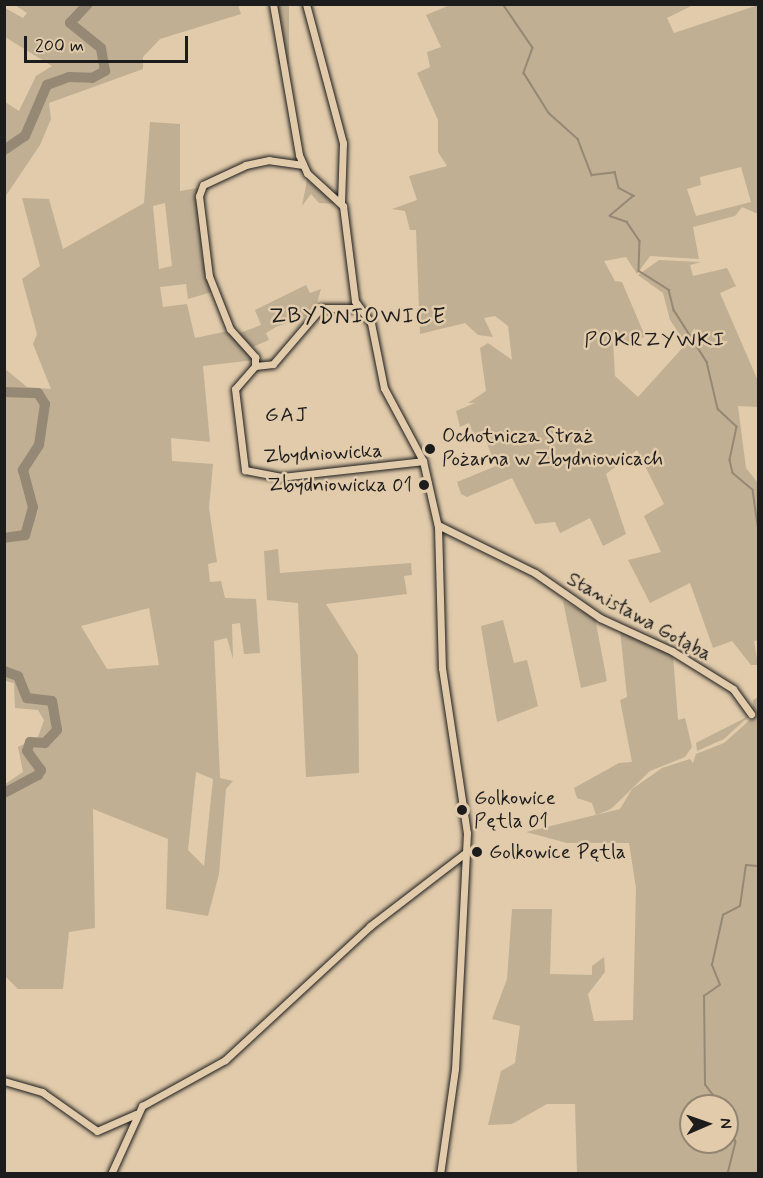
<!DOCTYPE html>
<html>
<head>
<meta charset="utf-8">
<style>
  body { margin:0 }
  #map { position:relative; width:763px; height:1178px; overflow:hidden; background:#e1cbab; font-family:Mynerve,sans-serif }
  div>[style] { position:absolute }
  .green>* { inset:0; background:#c0af93; transform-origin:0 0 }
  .stream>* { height:1.5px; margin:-0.75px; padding:0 0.75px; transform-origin:0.75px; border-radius:0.75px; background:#958874 }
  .river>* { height:10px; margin:-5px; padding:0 5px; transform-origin:5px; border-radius:5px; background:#958874 }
  .roads { filter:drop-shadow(0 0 2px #1c1c1c) drop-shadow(0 0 2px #1c1c1c) }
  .minor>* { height:7px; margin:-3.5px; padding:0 3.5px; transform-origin:3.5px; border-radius:3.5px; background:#e1cbab }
  .dots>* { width:16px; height:16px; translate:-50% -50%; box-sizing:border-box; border:3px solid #e1cbab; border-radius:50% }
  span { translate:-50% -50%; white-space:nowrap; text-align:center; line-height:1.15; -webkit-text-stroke:5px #e1cbab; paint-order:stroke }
  .poi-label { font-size:20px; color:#1c1c1c }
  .left { translate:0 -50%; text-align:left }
  .right { translate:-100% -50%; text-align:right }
  .street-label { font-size:20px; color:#1c1c1c }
  .neighbourhood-label { font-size:21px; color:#1c1c1c; letter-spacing:1.5px }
  .quarter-label { font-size:22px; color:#1c1c1c; letter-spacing:1.5px }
  .frame { position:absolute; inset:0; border:6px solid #1c1c1c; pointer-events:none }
  .north { position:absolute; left:679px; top:1094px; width:60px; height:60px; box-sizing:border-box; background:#e1cbab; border:2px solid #928572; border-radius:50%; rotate:88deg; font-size:16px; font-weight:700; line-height:24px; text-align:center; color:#1c1c1c }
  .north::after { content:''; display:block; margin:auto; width:21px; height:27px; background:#1c1c1c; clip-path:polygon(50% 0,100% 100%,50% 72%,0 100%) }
  .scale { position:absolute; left:24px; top:36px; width:164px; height:27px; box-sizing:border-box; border:3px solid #1c1c1c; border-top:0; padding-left:8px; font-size:18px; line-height:21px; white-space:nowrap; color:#1c1c1c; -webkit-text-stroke:4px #e1cbab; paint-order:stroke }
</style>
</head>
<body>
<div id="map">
  <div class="green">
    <i style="clip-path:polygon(238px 5px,241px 14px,160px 39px,143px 57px,143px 69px,49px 103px,51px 119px,40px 145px,5px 197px,5px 102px,19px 111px,36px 76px,52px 66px,5px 37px,5px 8px,23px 18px,27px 13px,15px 5px)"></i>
    <i style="left:278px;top:5px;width:11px;height:59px"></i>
    <i style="clip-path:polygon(evenodd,450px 5px,693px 5px,667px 18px,674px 33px,758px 5px,758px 214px,742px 207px,735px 216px,693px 227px,699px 259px,650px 256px,637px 274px,626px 257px,604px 261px,615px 281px,622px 282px,645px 336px,629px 347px,623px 338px,613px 341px,615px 376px,638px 397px,686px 344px,670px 320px,663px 293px,638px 275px,659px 260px,701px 262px,690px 265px,693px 276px,727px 268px,736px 286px,720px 293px,758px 381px,758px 407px,738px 406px,746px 468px,758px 483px,758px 640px,754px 641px,758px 665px,751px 665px,732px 641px,713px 648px,690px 583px,650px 603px,628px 560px,661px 552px,644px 516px,664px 504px,637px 450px,606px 474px,626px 534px,603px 546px,590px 518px,560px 533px,555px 522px,535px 524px,512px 478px,467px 497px,461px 494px,457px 482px,496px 466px,484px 436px,475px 439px,469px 423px,460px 427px,456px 411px,475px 403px,468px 403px,486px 391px,480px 348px,488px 343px,512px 360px,508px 326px,495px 316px,484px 318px,493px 337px,478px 335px,465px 323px,420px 334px,416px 230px,410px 230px,405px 211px,392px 209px,417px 200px,409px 176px,447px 166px,438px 152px,438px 120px,417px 73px,430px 67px,427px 52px,441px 47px,426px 15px,450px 5px,741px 167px,751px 202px,696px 216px,687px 189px,701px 185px,700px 177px,741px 167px)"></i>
    <i style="clip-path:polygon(evenodd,150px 122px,180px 124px,180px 191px,198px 188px,202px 257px,212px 292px,188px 299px,186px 284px,160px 287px,163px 307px,187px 304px,195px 338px,228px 331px,254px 360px,203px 366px,210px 442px,171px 438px,172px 461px,213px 464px,209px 508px,217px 562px,208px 564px,210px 582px,221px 581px,225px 598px,256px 599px,260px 653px,244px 654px,240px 623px,232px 624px,233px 659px,227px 638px,214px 641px,220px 778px,233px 781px,226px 789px,219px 874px,208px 916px,166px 909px,168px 839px,93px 809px,95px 928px,69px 932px,63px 989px,18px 989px,5px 976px,5px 784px,23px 772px,18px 747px,38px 737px,44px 720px,38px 710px,15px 708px,14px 683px,5px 681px,4px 368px,27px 387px,51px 389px,33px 344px,37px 334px,22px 279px,40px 266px,22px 198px,49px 199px,63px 249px,144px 203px,150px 122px,165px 203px,172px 266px,159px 269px,153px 206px,165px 203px,150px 122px,149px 608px,159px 665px,107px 669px,81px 626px,149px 608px,150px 122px,196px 772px,213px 779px,204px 866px,188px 850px,196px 772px)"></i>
    <i style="clip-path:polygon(307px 180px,331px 198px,336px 204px,319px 203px,311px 194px,302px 206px)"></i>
    <i style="clip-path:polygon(306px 285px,310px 293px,321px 289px,314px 313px,276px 327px,266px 333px,269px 340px,253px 347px,237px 334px,261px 325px,255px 310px)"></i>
    <i style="clip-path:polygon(278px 549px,280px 573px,411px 563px,412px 575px,404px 576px,407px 594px,326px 604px,358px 655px,359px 773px,306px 777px,298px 603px,267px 600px,264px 551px)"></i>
    <i style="clip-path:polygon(563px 601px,595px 618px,607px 681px,581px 688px)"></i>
    <i style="clip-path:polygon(503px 620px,514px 663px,527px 660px,538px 706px,497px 722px,481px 626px)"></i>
    <i style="clip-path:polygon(620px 630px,673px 655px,678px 720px,685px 718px,692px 747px,685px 757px,650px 771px,611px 809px,596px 815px,592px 803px,577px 798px,574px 788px,619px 763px,632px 762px,620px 700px,627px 697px)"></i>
    <i style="clip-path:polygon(evenodd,758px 697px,758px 1173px,577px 1173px,575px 1104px,547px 1104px,512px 1124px,488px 1125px,501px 1071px,515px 1063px,520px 1026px,492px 1019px,507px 979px,512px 909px,552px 909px,550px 974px,592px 975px,592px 966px,604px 957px,605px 972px,588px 994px,594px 1021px,633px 1020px,636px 888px,629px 843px,567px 843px,526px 832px,620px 809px,632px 789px,662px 768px,690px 759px,693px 763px,696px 754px,724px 743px,752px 718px,753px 700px,758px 697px,691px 1106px,727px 1106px,727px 1142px,691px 1142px,691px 1106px)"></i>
    <i style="clip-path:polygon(749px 716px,724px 739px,697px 751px,696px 743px)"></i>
  </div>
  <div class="stream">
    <i style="left:503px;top:4px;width:53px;rotate:55.7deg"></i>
    <i style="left:533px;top:48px;width:27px;rotate:110deg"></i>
    <i style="left:524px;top:73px;width:47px;rotate:58deg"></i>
    <i style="left:549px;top:113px;width:39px;rotate:42deg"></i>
    <i style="left:578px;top:139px;width:39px;rotate:69deg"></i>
    <i style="left:592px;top:175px;width:23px;rotate:-7deg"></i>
    <i style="left:615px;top:172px;width:16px;rotate:76deg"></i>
    <i style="left:619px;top:188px;width:17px;rotate:28deg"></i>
    <i style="left:634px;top:196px;width:31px;rotate:140deg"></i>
    <i style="left:610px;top:216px;width:18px;rotate:19deg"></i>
    <i style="left:627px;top:222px;width:23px;rotate:56deg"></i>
    <i style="left:640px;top:241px;width:30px;rotate:92deg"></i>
    <i style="left:639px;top:271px;width:36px;rotate:32deg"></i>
    <i style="left:669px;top:290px;width:21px;rotate:76deg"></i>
    <i style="left:674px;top:310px;width:62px;rotate:57.6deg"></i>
    <i style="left:707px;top:362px;width:48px;rotate:76.8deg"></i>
    <i style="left:718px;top:409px;width:26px;rotate:43deg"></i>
    <i style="left:737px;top:427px;width:34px;rotate:102deg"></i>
    <i style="left:730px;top:460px;width:13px;rotate:77deg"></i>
    <i style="left:733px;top:473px;width:26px;rotate:40deg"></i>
    <i style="left:753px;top:490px;width:36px;rotate:82deg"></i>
    <i style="left:721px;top:1106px;width:26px;rotate:-127deg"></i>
    <i style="left:705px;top:1085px;width:89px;rotate:-90.6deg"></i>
    <i style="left:704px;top:996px;width:19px;rotate:-35deg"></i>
    <i style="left:720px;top:985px;width:22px;rotate:-112deg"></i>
    <i style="left:712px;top:965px;width:51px;rotate:-77.6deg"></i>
    <i style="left:723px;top:915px;width:19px;rotate:-28deg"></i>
    <i style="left:740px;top:906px;width:41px;rotate:-81.7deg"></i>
    <i style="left:746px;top:865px;width:12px;rotate:5deg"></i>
    <i style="left:727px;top:1115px;width:28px;rotate:72deg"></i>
    <i style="left:736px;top:1142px;width:33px;rotate:104deg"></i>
  </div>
  <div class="river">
    <i style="left:4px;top:150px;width:25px;rotate:-34deg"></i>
    <i style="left:25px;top:136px;width:56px;rotate:-66.7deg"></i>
    <i style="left:47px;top:85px;width:23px;rotate:-20deg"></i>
    <i style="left:69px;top:77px;width:23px;rotate:2deg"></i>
    <i style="left:92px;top:78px;width:15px;rotate:-28deg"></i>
    <i style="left:105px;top:71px;width:23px;rotate:-100deg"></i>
    <i style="left:101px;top:48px;width:40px;rotate:-141deg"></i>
    <i style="left:70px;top:23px;width:26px;rotate:-47deg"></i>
    <i style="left:4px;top:392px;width:34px;rotate:2deg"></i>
    <i style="left:38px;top:393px;width:13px;rotate:58deg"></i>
    <i style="left:45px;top:404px;width:41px;rotate:98.3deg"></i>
    <i style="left:39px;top:445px;width:30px;rotate:123deg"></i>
    <i style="left:23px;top:470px;width:38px;rotate:75deg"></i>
    <i style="left:33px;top:507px;width:11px;rotate:105deg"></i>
    <i style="left:30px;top:518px;width:18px;rotate:106deg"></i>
    <i style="left:25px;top:535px;width:21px;rotate:172deg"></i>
    <i style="left:4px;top:671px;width:15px;rotate:20deg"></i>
    <i style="left:18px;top:676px;width:24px;rotate:68deg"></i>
    <i style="left:27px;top:698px;width:25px;rotate:7deg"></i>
    <i style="left:52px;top:701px;width:29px;rotate:80deg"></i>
    <i style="left:57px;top:730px;width:18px;rotate:133deg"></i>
    <i style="left:45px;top:743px;width:15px;rotate:-176deg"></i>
    <i style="left:30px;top:742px;width:9px;rotate:108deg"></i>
    <i style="left:27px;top:751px;width:24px;rotate:54deg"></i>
    <i style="left:41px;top:770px;width:6px;rotate:121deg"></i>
    <i style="left:38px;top:775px;width:38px;rotate:152deg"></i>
  </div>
  <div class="roads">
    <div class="minor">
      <i style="left:273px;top:4px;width:153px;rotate:80.2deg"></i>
      <i style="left:299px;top:155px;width:20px;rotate:66deg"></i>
      <i style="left:307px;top:173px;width:49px;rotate:42.5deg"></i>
      <i style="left:343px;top:206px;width:96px;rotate:82.8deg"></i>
      <i style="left:355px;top:301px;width:27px;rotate:54deg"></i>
      <i style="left:371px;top:323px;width:66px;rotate:78.7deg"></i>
      <i style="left:384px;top:388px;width:83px;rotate:61.9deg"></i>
      <i style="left:423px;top:461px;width:68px;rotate:77.2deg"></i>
      <i style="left:438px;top:527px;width:141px;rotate:88.4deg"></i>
      <i style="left:442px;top:668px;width:167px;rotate:81.4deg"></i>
      <i style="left:467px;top:833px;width:236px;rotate:92.9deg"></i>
      <i style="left:455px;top:1069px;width:106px;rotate:98.1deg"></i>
      <i style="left:306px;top:4px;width:144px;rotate:75.1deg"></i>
      <i style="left:343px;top:143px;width:59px;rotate:91.9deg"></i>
      <i style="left:303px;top:165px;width:34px;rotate:-172deg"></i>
      <i style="left:269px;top:160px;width:24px;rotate:168deg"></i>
      <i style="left:246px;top:165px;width:47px;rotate:155.1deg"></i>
      <i style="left:203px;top:185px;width:12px;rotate:110deg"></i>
      <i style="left:199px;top:196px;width:81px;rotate:82.9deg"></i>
      <i style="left:209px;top:276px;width:57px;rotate:68.4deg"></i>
      <i style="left:230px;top:329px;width:38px;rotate:48deg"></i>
      <i style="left:255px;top:357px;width:9px;rotate:90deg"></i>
      <i style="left:255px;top:366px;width:30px;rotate:131deg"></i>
      <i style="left:235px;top:389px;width:82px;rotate:83deg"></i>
      <i style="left:245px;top:470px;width:37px;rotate:11deg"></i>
      <i style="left:281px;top:477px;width:143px;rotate:-6.4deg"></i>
      <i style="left:255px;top:366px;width:18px;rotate:-6deg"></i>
      <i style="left:273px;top:364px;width:74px;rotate:-49.4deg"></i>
      <i style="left:321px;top:308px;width:38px"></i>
      <i style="left:438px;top:525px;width:108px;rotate:26.3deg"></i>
      <i style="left:535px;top:573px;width:79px;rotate:34.7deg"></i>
      <i style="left:600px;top:618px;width:79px;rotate:24.6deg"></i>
      <i style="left:672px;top:651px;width:72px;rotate:31.9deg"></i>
      <i style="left:733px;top:689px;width:31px;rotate:54deg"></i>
      <i style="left:4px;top:1081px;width:40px;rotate:16deg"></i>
      <i style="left:42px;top:1092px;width:67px;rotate:35.3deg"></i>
      <i style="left:97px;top:1131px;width:43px;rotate:-23.6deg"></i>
      <i style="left:111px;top:1174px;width:75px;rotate:-65.5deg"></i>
      <i style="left:142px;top:1106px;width:95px;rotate:-29deg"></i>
      <i style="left:225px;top:1060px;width:197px;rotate:-42.7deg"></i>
      <i style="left:370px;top:926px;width:120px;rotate:-37.5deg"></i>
    </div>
  </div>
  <div class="dots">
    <i style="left:430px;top:449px;background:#1c1c1c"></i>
    <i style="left:424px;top:485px;background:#1c1c1c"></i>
    <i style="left:462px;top:810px;background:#1c1c1c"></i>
    <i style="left:477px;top:852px;background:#1c1c1c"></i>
  </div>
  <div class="poi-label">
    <span class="left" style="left:442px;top:448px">Ochotnicza Straż<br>Pożarna w Zbydniowicach</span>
    <span class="right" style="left:412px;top:485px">Zbydniowicka 01</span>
    <span class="left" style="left:474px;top:810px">Golkowice<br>Pętla 01</span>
    <span class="left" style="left:489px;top:852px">Golkowice Pętla</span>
  </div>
  <div class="street-label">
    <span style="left:323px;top:454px;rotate:-3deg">Zbydniowicka</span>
    <span style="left:639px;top:617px;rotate:29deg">Stanisława Gołąba</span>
  </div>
  <div class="neighbourhood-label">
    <span style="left:655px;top:340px">POKRZYWKI</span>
    <span style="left:287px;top:415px">GAJ</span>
  </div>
  <div class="quarter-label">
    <span style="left:358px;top:318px">ZBYDNIOWICE</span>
  </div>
  <div class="frame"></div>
  <div class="north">N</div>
  <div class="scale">200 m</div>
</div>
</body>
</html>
